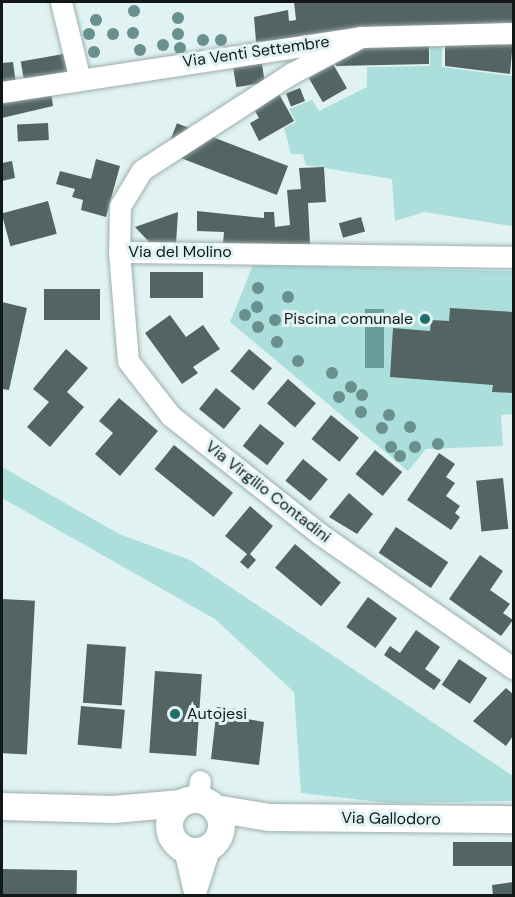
<!DOCTYPE html>
<html>
<head>
<meta charset="utf-8">
<style>
  body { margin:0 }
  #map { position:relative; width:515px; height:897px; overflow:hidden; background:#e0f3f2; font-family:"DM Sans",sans-serif }
  div>[style] { position:absolute }
  .green>* { inset:0; background:#acdedb }
  .water>* { inset:0; background:#679d9b; transform-origin:0 0 }
  .building>* { inset:0; background:#546463; transform-origin:0 0 }
  .roads { filter:drop-shadow(0 0 2px #9caead) drop-shadow(0 0 2px #9caead) }
  .minor>* { height:21px; margin:-10.5px; padding:0 10.5px; transform-origin:10.5px; border-radius:10.5px; background:#fff }
  .major>* { height:27px; margin:-13.5px; padding:0 13.5px; transform-origin:13.5px; border-radius:13.5px; background:#fff }
  .major>.ring { margin:-13.5px; padding:0; box-sizing:content-box; background:none; border:27px solid #fff; border-radius:50% }
  .trees>* { width:12px; height:12px; margin:-6px; border-radius:50%; background:#698f8e }
  .dots>* { width:16px; height:16px; translate:-50% -50%; box-sizing:border-box; border:3px solid #e0f3f2; border-radius:50% }
  span { translate:-50% -50%; white-space:nowrap; text-align:center; line-height:1.15; -webkit-text-stroke:6px #e0f3f2; paint-order:stroke }
  .street-label { font-size:16px; color:#121818 }
  .poi-label { font-size:16px; color:#121818 }
  .right { translate:-100% -50%; text-align:right }
  .left { translate:0 -50%; text-align:left }
  .frame { position:absolute; inset:0; border:3px solid #121818; pointer-events:none }
</style>
</head>
<body>
<div id="map">
  <div class="green">
    <i style="clip-path:polygon(430px 46px,442px 47px,442px 67px,512px 76px,513px 63px,512px 226px,424px 212px,395px 221px,392px 179px,306px 165px,303px 154px,291px 154px,284px 128px,296px 122px,289px 109px,312px 100px,319px 111px,367px 87px,367px 67px,430px 66px)"></i>
    <i style="clip-path:polygon(253px 265px,513px 271px,513px 414px,501px 415px,503px 446px,426px 449px,408px 471px,230px 322px)"></i>
    <i style="clip-path:polygon(2px 467px,119px 534px,190px 560px,513px 776px,513px 801px,389px 803px,301px 793px,294px 692px,215px 619px,2px 498px)"></i>
  </div>
  <div class="water">
    <i style="left:365px;top:309px;width:19px;height:59px"></i>
  </div>
  <div class="building">
    <i style="clip-path:polygon(294px 2px,513px 2px,513px 27px,337px 33px,256px 42px,254px 17px,288px 10px,289px 21px,296px 20px)"></i>
    <i style="clip-path:polygon(513px 40px,510px 74px,445px 66px,445px 41px)"></i>
    <i style="clip-path:polygon(429px 41px,429px 64px,336px 66px,333px 60px,361px 43px)"></i>
    <i style="left:69px;top:53px;width:22px;height:49px;rotate:80deg"></i>
    <i style="left:261px;top:58px;width:25px;height:29px;rotate:81deg"></i>
    <i style="clip-path:polygon(13px 62px,16px 84px,2px 86px,2px 63px)"></i>
    <i style="left:333px;top:64px;width:28px;height:28px;rotate:60deg"></i>
    <i style="left:300px;top:88px;width:14px;height:15px;rotate:69deg"></i>
    <i style="clip-path:polygon(51px 92px,53px 106px,2px 118px,2px 98px)"></i>
    <i style="clip-path:polygon(279px 94px,294px 121px,259px 141px,250px 123px,259px 118px,255px 111px)"></i>
    <i style="left:48px;top:123px;width:17px;height:31px;rotate:87deg"></i>
    <i style="clip-path:polygon(96px 159px,120px 166px,106px 217px,81px 210px,83px 200px,72px 197px,75px 189px,56px 184px,60px 171px,91px 179px)"></i>
    <i style="clip-path:polygon(12px 161px,15px 178px,2px 181px,2px 163px)"></i>
    <i style="left:288px;top:166px;width:31px;height:119px;rotate:111deg"></i>
    <i style="clip-path:polygon(324px 167px,326px 202px,308px 203px,310px 244px,223px 244px,224px 232px,197px 231px,197px 211px,264px 218px,264px 212px,274px 212px,275px 227px,290px 225px,287px 190px,301px 189px,299px 168px)"></i>
    <i style="left:48px;top:201px;width:34px;height:48px;rotate:75deg"></i>
    <i style="clip-path:polygon(178px 212px,176px 244px,151px 244px,135px 227px)"></i>
    <i style="left:361px;top:217px;width:15px;height:23px;rotate:74deg"></i>
    <i style="left:150px;top:272px;width:53px;height:26px"></i>
    <i style="left:44px;top:289px;width:56px;height:31px"></i>
    <i style="clip-path:polygon(2px 302px,27px 308px,9px 390px,2px 389px)"></i>
    <i style="clip-path:polygon(450px 308px,513px 312px,513px 393px,492px 392px,493px 385px,390px 377px,393px 328px,430px 331px,431px 320px,449px 321px)"></i>
    <i style="clip-path:polygon(170px 315px,186px 337px,203px 325px,220px 349px,193px 367px,198px 373px,182px 384px,145px 333px)"></i>
    <i style="clip-path:polygon(66px 349px,88px 368px,67px 392px,84px 407px,50px 447px,27px 427px,49px 402px,33px 389px)"></i>
    <i style="left:249px;top:349px;width:30px;height:29px;rotate:40deg"></i>
    <i style="left:288px;top:379px;width:37px;height:32px;rotate:41deg"></i>
    <i style="left:216px;top:388px;width:32px;height:27px;rotate:39deg"></i>
    <i style="clip-path:polygon(119px 398px,158px 431px,120px 476px,95px 454px,113px 433px,99px 421px)"></i>
    <i style="left:331px;top:415px;width:36px;height:31px;rotate:39deg"></i>
    <i style="left:260px;top:424px;width:31px;height:28px;rotate:38deg"></i>
    <i style="left:174px;top:445px;width:76px;height:31px;rotate:39deg"></i>
    <i style="left:375px;top:450px;width:35px;height:31px;rotate:39deg"></i>
    <i style="clip-path:polygon(439px 453px,455px 464px,446px 477px,455px 483px,446px 496px,460px 506px,455px 513px,460px 517px,451px 530px,407px 500px)"></i>
    <i style="left:303px;top:459px;width:32px;height:28px;rotate:39deg"></i>
    <i style="left:503px;top:478px;width:51px;height:27px;rotate:84deg"></i>
    <i style="clip-path:polygon(349px 493px,373px 514px,357px 534px,329px 517px)"></i>
    <i style="clip-path:polygon(250px 506px,273px 526px,250px 554px,256px 560px,248px 569px,240px 562px,247px 554px,225px 536px)"></i>
    <i style="left:396px;top:527px;width:63px;height:31px;rotate:34deg"></i>
    <i style="left:295px;top:544px;width:60px;height:31px;rotate:40deg"></i>
    <i style="clip-path:polygon(480px 555px,503px 571px,490px 590px,510px 604px,503px 613px,513px 620px,501px 636px,449px 599px)"></i>
    <i style="left:368px;top:597px;width:36px;height:37px;rotate:36deg"></i>
    <i style="left:2px;top:599px;width:33px;height:154px;rotate:3deg"></i>
    <i style="clip-path:polygon(416px 630px,440px 647px,425px 669px,441px 680px,434px 690px,384px 655px,390px 646px,400px 653px)"></i>
    <i style="left:87px;top:644px;width:39px;height:59px;rotate:4deg"></i>
    <i style="left:459px;top:659px;width:34px;height:31px;rotate:34deg"></i>
    <i style="left:155px;top:671px;width:47px;height:82px;rotate:4deg"></i>
    <i style="clip-path:polygon(506px 688px,513px 694px,513px 736px,506px 746px,473px 721px)"></i>
    <i style="left:81px;top:706px;width:44px;height:39px;rotate:5deg"></i>
    <i style="clip-path:polygon(217px 707px,248px 710px,247px 719px,264px 722px,259px 765px,211px 759px)"></i>
    <i style="left:513px;top:842px;width:24px;height:60px;rotate:90deg"></i>
    <i style="left:2px;top:869px;width:75px;height:27px;rotate:1deg"></i>
    <i style="clip-path:polygon(513px 882px,513px 896px,493px 896px,492px 885px)"></i>
  </div>
  <div class="roads">
    <div class="minor">
      <i style="left:61px;top:2px;width:80px;rotate:76.3deg"></i>
      <i style="left:361px;top:37px;width:78px;rotate:152.4deg"></i>
      <i style="left:292px;top:73px;width:179px;rotate:147.1deg"></i>
      <i style="left:142px;top:170px;width:42px;rotate:121.4deg"></i>
      <i style="left:120px;top:206px;width:46px;rotate:91.2deg"></i>
      <i style="left:119px;top:252px;width:395px;rotate:0.7deg"></i>
      <i style="left:2px;top:92px;width:363px;rotate:-8.7deg"></i>
      <i style="left:361px;top:37px;width:153px;rotate:-1.5deg"></i>
      <i style="left:119px;top:252px;width:109px;rotate:85.3deg"></i>
      <i style="left:128px;top:361px;width:70px;rotate:52deg"></i>
      <i style="left:171px;top:416px;width:190px;rotate:38.4deg"></i>
      <i style="left:320px;top:534px;width:236px;rotate:34.8deg"></i>
      <i style="left:198px;top:799px;width:18px;rotate:-84deg"></i>
      <i style="left:184px;top:849px;width:40px;rotate:77deg"></i>
      <i style="left:194px;top:896px;width:52px;rotate:-72.3deg"></i>
    </div>
    <div class="major">
      <i class="ring" style="left:169px;top:799px;width:25px;height:25px"></i>
      <i style="left:2px;top:806px;width:111px;rotate:1.5deg"></i>
      <i style="left:113px;top:809px;width:68px;rotate:-5deg"></i>
      <i style="left:215px;top:808px;width:55px;rotate:9.5deg"></i>
      <i style="left:269px;top:817px;width:245px;rotate:0.5deg"></i>
    </div>
  </div>
  <div class="trees">
    <i style="left:134px;top:11px"></i>
    <i style="left:178px;top:18px"></i>
    <i style="left:96px;top:20px"></i>
    <i style="left:133px;top:33px"></i>
    <i style="left:89px;top:34px"></i>
    <i style="left:113px;top:34px"></i>
    <i style="left:178px;top:34px"></i>
    <i style="left:203px;top:40px"></i>
    <i style="left:221px;top:40px"></i>
    <i style="left:163px;top:45px"></i>
    <i style="left:180px;top:48px"></i>
    <i style="left:140px;top:50px"></i>
    <i style="left:94px;top:52px"></i>
    <i style="left:258px;top:288px"></i>
    <i style="left:288px;top:297px"></i>
    <i style="left:257px;top:307px"></i>
    <i style="left:245px;top:315px"></i>
    <i style="left:275px;top:320px"></i>
    <i style="left:258px;top:327px"></i>
    <i style="left:277px;top:342px"></i>
    <i style="left:298px;top:361px"></i>
    <i style="left:332px;top:373px"></i>
    <i style="left:351px;top:387px"></i>
    <i style="left:362px;top:395px"></i>
    <i style="left:339px;top:397px"></i>
    <i style="left:361px;top:412px"></i>
    <i style="left:389px;top:415px"></i>
    <i style="left:410px;top:427px"></i>
    <i style="left:382px;top:428px"></i>
    <i style="left:438px;top:444px"></i>
    <i style="left:391px;top:447px"></i>
    <i style="left:415px;top:447px"></i>
    <i style="left:400px;top:456px"></i>
  </div>
  <div class="dots">
    <i style="left:425px;top:319px;background:#216d6b"></i>
    <i style="left:175px;top:714px;background:#216d6b"></i>
  </div>
  <div class="street-label">
    <span style="left:256px;top:52px;rotate:-8deg">Via Venti Settembre</span>
    <span style="left:180px;top:252px">Via del Molino</span>
    <span style="left:268px;top:492px;rotate:38deg">Via Virgilio Contadini</span>
    <span style="left:391px;top:819px;rotate:1deg">Via Gallodoro</span>
  </div>
  <div class="poi-label">
    <span class="right" style="left:413px;top:319px">Piscina comunale</span>
    <span class="left" style="left:187px;top:714px">Autojesi</span>
  </div>
  <div class="frame"></div>
</div>
</body>
</html>
